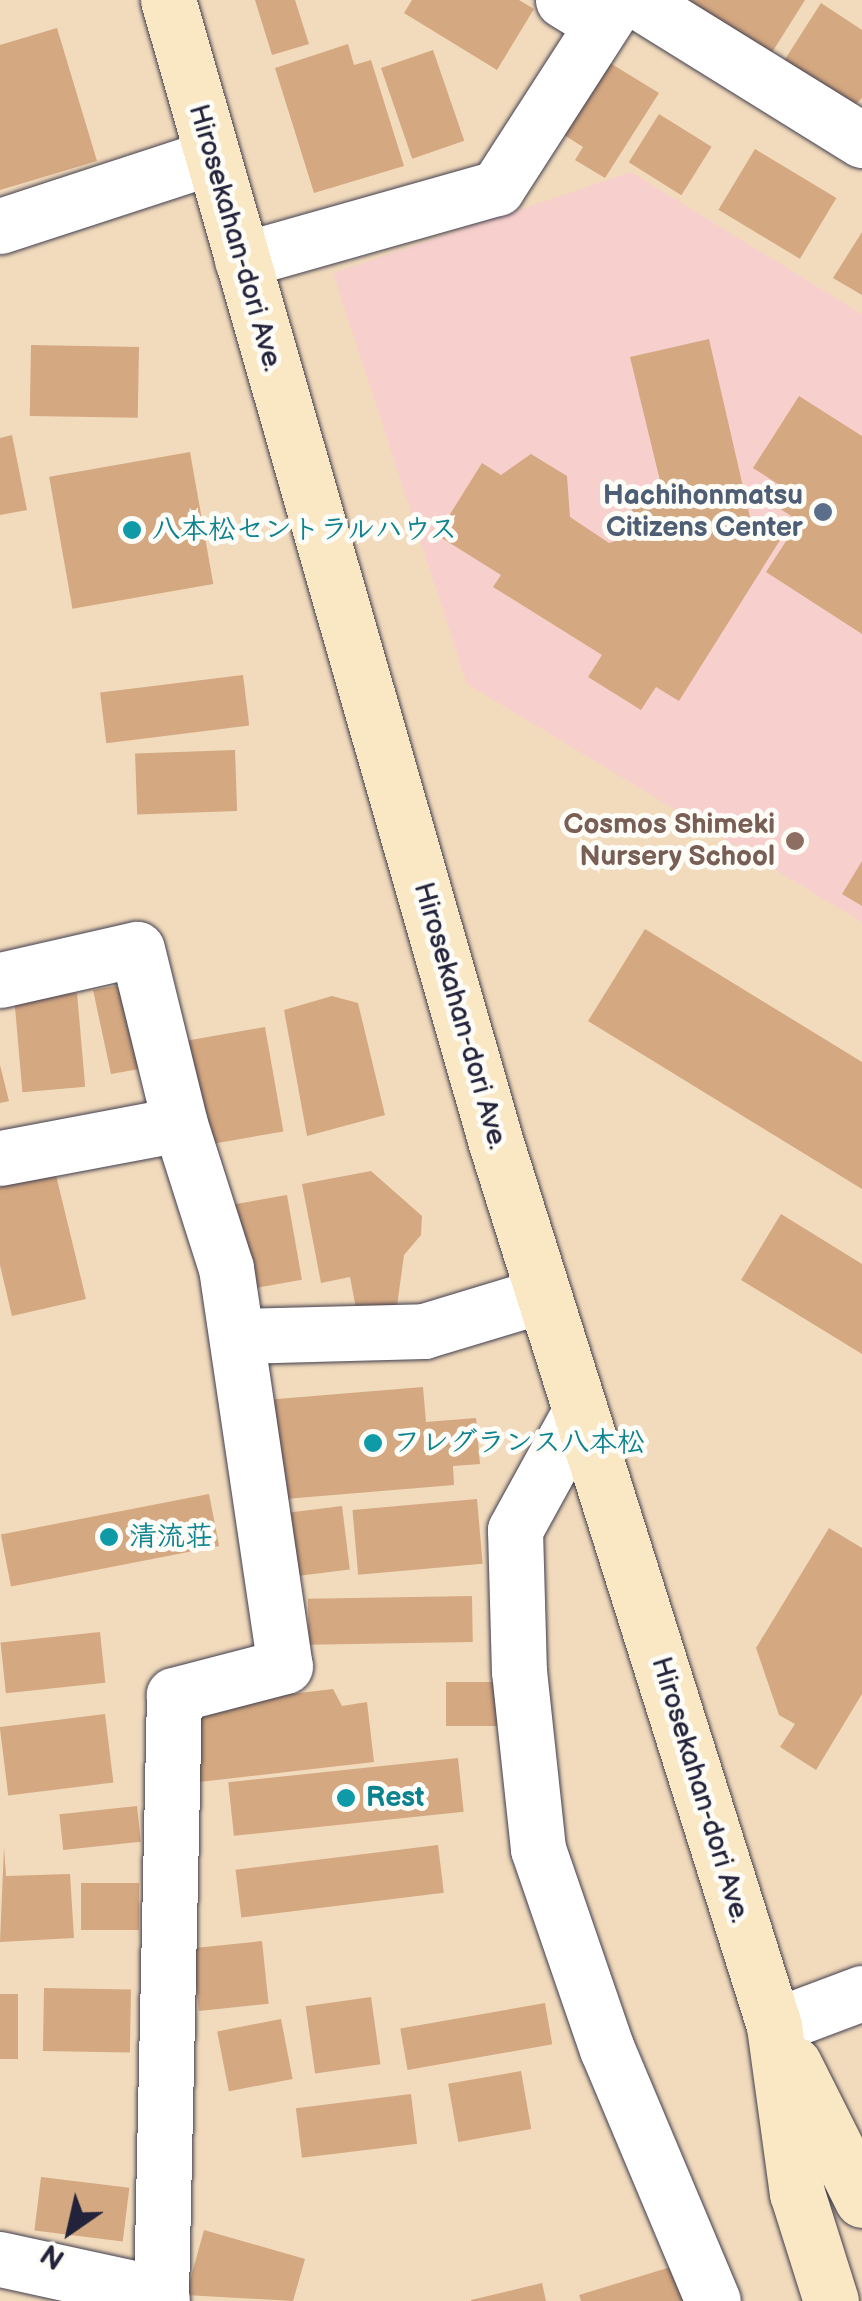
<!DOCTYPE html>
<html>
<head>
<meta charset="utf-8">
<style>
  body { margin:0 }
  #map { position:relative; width:862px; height:2301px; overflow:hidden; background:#f2dbbc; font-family:"Balsamiq Sans","Klee One",sans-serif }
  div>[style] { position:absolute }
  .built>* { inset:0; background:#f7d0cd }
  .building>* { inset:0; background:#d4a881; transform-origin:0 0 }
  .roads { filter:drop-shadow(0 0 2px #413e4e) drop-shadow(0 0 2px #413e4e) }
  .street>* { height:55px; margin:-27.5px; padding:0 27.5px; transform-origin:27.5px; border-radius:27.5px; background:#fff }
  .secondary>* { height:55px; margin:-27.5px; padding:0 27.5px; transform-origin:27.5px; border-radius:27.5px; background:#fae7c3 }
  .dots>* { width:28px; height:28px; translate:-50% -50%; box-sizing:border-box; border:5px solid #fdfcf7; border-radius:50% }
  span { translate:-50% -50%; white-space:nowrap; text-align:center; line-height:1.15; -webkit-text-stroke:10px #fdfcf7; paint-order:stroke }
  .street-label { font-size:28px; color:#22223b }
  .service-label { font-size:28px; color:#4e5e75; font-weight:700 }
  .right { translate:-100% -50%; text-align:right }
  .culture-label { font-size:28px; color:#0d838f; font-weight:700 }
  .left { translate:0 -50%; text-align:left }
  .education-label { font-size:28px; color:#785e54; font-weight:700 }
  .north { position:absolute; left:20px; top:2181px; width:100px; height:100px; -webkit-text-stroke:8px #fdfcf7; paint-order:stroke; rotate:214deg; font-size:28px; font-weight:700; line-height:40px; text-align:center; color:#22223b }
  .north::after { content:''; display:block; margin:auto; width:35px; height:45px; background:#22223b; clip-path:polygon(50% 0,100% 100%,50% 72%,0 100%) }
</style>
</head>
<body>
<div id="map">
  <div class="built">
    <i style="clip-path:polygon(631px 172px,862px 314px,862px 922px,467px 684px,333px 273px)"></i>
  </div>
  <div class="building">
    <i style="clip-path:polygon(255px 0,295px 0,309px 44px,272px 55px)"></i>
    <i style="clip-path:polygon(412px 0,519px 0,534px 9px,497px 70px,404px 13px)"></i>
    <i style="clip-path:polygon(685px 0,805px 0,771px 54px)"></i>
    <i style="clip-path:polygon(821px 3px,862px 30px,862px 98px,851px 109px,782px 64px)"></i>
    <i style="clip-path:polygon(57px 28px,97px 161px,0 190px,0 45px)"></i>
    <i style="clip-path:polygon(348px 44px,354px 65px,371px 60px,404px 166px,314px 193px,275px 68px)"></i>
    <i style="left:433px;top:50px;width:96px;height:55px;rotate:71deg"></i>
    <i style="clip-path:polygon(610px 63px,659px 93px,605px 178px,575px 160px,583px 147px,564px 135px)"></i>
    <i style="left:659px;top:114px;width:62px;height:57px;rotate:32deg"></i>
    <i style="left:755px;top:149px;width:95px;height:71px;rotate:31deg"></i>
    <i style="clip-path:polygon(862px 232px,862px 295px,833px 278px)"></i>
    <i style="clip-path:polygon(709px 339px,750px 517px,782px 537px,679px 701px,656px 687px,641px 710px,588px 677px,602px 655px,493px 587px,501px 575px,437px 535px,482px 463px,501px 475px,531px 454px,567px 476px,570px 517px,609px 543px,637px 534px,629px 496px,662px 489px,630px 357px)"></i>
    <i style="left:31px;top:345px;width:108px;height:71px;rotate:1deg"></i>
    <i style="clip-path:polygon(799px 396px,862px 436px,862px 634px,766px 572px,799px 521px,771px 503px,781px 486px,753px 468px)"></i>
    <i style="clip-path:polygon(12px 435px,27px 510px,0 515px,0 438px)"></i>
    <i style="left:190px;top:452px;width:134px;height:143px;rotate:80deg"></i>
    <i style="left:243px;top:675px;width:51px;height:144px;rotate:83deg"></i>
    <i style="left:235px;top:750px;width:61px;height:100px;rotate:88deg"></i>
    <i style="clip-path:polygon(862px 861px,862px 906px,842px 894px)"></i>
    <i style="clip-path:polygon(645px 929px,862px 1062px,862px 1189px,588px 1021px)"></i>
    <i style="clip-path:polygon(116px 986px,124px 994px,139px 1069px,111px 1074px,93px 990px)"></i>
    <i style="left:77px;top:993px;width:94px;height:63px;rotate:85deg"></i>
    <i style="clip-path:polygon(332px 996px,358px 1003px,385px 1115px,307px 1136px,284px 1010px)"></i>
    <i style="left:265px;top:1027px;width:106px;height:84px;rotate:80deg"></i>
    <i style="clip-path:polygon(0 1065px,9px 1101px,0 1103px)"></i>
    <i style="clip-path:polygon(55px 1171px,86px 1299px,12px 1316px,0 1265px,0 1183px)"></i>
    <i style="clip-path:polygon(371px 1171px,422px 1216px,421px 1235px,404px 1255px,397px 1306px,357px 1314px,350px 1277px,321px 1283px,302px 1184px)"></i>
    <i style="left:287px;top:1195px;width:86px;height:63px;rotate:80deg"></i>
    <i style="clip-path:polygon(781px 1214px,862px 1264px,862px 1354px,741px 1280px)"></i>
    <i style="clip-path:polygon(423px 1387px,426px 1422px,476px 1418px,480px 1464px,453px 1466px,454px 1485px,273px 1500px,265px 1400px)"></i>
    <i style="left:209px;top:1494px;width:53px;height:212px;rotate:79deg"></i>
    <i style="left:477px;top:1499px;width:65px;height:125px;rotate:85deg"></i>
    <i style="left:342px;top:1506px;width:64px;height:59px;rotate:83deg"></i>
    <i style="clip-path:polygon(829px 1528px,862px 1548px,862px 1694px,816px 1770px,780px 1747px,795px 1724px,779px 1715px,756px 1648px)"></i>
    <i style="left:472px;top:1596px;width:46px;height:164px;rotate:89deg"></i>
    <i style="left:100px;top:1632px;width:51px;height:100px;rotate:84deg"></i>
    <i style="left:446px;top:1682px;width:51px;height:44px"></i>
    <i style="clip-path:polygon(333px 1689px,342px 1706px,367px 1702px,374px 1762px,199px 1782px,191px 1706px)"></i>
    <i style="left:105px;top:1714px;width:69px;height:106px;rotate:83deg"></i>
    <i style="left:458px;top:1758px;width:54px;height:231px;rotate:84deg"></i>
    <i style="left:137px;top:1806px;width:36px;height:78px;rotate:84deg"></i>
    <i style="left:438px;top:1845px;width:48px;height:204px;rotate:83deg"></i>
    <i style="clip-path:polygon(4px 1847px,6px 1876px,70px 1874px,74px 1938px,0 1942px)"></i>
    <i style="left:139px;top:1883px;width:47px;height:58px;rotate:90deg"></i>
    <i style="left:262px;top:1941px;width:63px;height:70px;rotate:84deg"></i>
    <i style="left:44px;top:1988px;width:87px;height:63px;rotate:1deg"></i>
    <i style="left:0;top:1994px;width:18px;height:65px"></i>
    <i style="left:371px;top:1997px;width:68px;height:66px;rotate:82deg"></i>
    <i style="left:545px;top:2003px;width:42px;height:147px;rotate:80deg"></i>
    <i style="left:281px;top:2019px;width:61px;height:65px;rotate:79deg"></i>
    <i style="left:521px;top:2071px;width:59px;height:74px;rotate:80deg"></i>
    <i style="left:411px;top:2094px;width:50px;height:116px;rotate:83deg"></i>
    <i style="left:41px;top:2177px;width:89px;height:54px;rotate:7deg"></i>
    <i style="clip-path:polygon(204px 2230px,305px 2259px,293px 2301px,186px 2295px)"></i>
    <i style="clip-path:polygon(674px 2266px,685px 2301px,581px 2301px,579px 2295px)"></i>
    <i style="clip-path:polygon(542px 2283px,546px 2301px,471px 2301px,471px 2300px)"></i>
  </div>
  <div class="roads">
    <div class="street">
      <i style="left:563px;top:0;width:46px;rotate:31.6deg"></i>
      <i style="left:636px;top:0;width:266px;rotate:31.8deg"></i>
      <i style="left:0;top:226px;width:222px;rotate:-18.1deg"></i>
      <i style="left:242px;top:260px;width:265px;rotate:-15.8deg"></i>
      <i style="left:497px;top:188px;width:224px;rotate:-57.2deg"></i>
      <i style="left:0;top:980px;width:140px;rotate:-12.8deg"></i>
      <i style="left:137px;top:949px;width:180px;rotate:76.2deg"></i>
      <i style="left:180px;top:1124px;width:151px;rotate:72.3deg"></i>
      <i style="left:226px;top:1268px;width:402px;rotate:81.6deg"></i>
      <i style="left:285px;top:1666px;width:115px;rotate:165.4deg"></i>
      <i style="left:174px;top:1695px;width:599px;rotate:91.24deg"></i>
      <i style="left:0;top:1158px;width:183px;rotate:-10.7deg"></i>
      <i style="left:238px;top:1336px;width:186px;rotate:-1.5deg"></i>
      <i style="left:424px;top:1331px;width:124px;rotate:-16.8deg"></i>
      <i style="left:577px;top:1417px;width:129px;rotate:118.8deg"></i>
      <i style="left:515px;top:1530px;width:141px;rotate:88.4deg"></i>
      <i style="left:519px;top:1671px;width:179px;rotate:83.9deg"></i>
      <i style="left:538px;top:1849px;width:212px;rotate:71deg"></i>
      <i style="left:607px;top:2049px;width:273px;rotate:67.2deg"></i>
      <i style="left:774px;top:2026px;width:94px;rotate:-20.6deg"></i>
      <i style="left:0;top:2259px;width:165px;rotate:12.3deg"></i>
      <i style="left:161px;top:2294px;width:7px;rotate:82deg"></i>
    </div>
    <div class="secondary">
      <i style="left:168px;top:0;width:1186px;rotate:73.99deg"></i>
      <i style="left:495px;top:1140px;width:929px;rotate:72.52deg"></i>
      <i style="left:774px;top:2026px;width:169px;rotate:82.2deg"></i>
      <i style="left:797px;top:2193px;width:113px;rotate:72.5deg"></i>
      <i style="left:794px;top:2064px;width:152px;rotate:63.4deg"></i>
    </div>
  </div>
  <div class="dots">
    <i style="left:823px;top:512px;background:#5c6f8a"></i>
    <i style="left:132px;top:530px;background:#0f9aa8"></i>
    <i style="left:795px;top:841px;background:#8d6e63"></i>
    <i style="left:373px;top:1443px;background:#0f9aa8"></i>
    <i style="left:109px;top:1537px;background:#0f9aa8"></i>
    <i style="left:346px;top:1798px;background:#0f9aa8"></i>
  </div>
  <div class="street-label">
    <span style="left:235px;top:238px;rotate:74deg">Hirosekahan-dori Ave.</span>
    <span style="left:460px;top:1016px;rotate:74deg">Hirosekahan-dori Ave.</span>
    <span style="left:700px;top:1790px;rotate:73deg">Hirosekahan-dori Ave.</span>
  </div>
  <div class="service-label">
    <span class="right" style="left:803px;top:512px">Hachihonmatsu<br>Citizens Center</span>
  </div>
  <div class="culture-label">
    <span class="left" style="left:152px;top:530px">八本松セントラルハウス</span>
    <span class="left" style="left:393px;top:1443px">フレグランス八本松</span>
    <span class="left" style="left:129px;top:1537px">清流荘</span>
    <span class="left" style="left:366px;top:1798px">Rest</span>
  </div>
  <div class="education-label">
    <span class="right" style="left:775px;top:841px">Cosmos Shimeki<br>Nursery School</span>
  </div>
  <div class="north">N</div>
</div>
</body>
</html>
